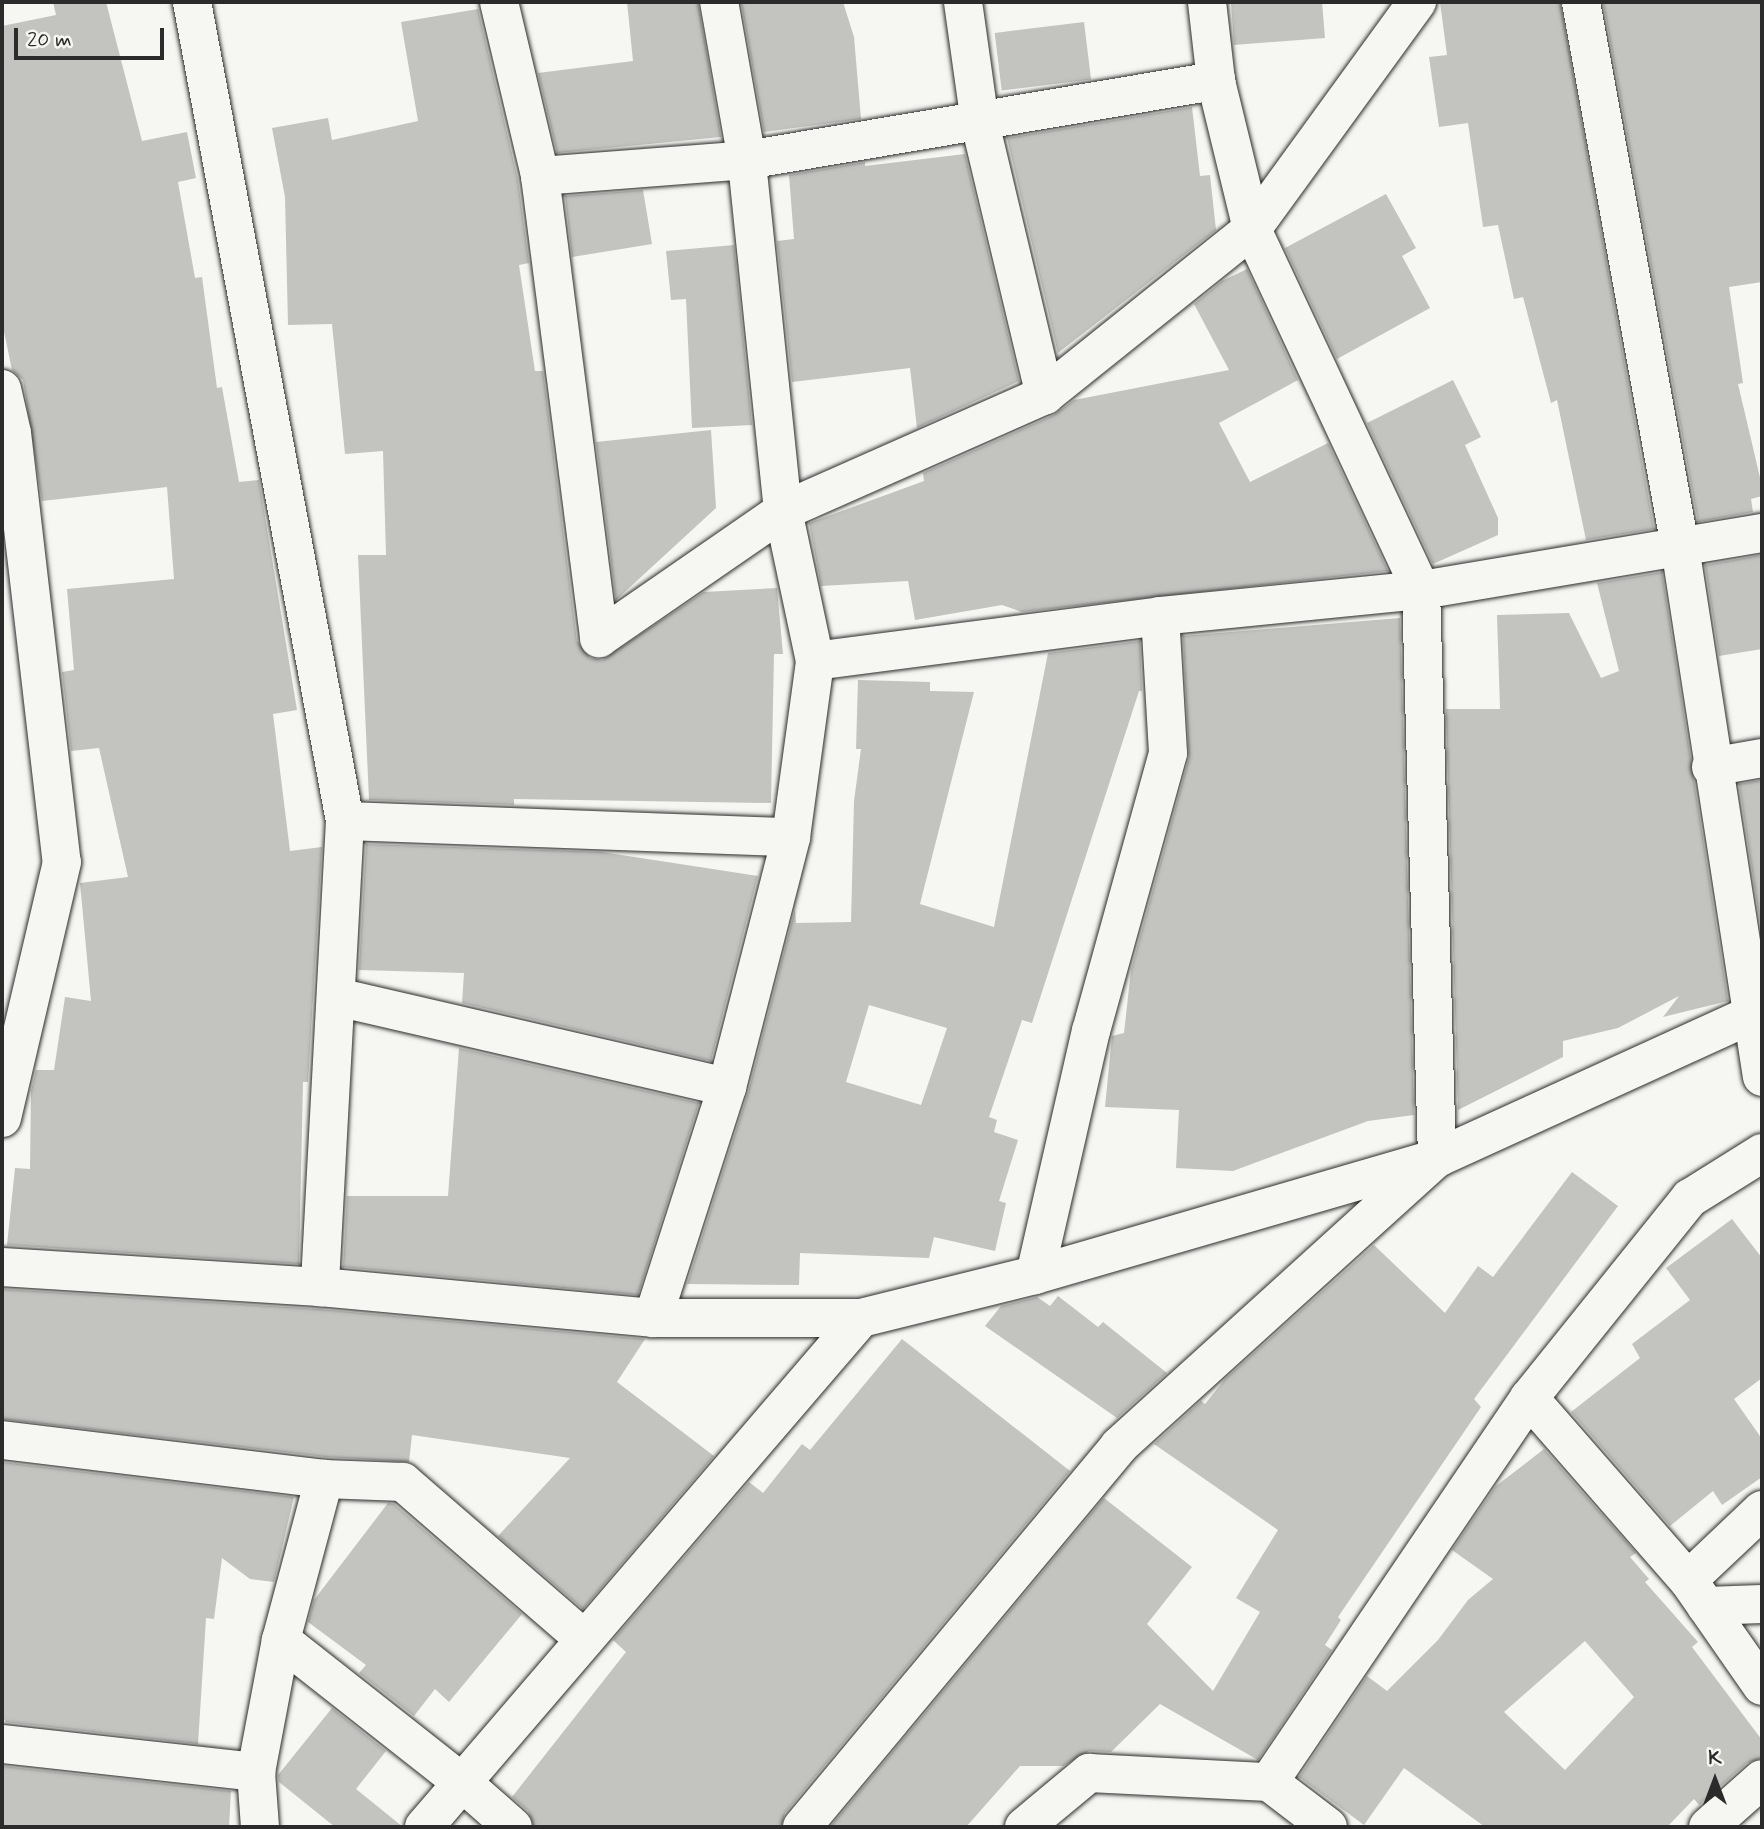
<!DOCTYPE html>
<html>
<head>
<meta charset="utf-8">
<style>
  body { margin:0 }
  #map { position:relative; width:1764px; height:1829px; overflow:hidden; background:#f6f6f2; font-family:Mynerve,sans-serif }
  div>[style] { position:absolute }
  .building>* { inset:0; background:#c3c3c0; transform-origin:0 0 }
  .roads { filter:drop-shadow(0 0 2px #2b2b2b) drop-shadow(0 0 2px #2b2b2b) }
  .minor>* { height:38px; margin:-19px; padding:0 19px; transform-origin:19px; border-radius:19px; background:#f6f6f2 }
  span { translate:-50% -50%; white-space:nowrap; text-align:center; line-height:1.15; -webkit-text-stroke:5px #f6f6f2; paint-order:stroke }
  .frame { position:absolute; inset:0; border:4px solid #2b2b2b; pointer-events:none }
  .north { position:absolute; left:1680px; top:1745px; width:70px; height:70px; -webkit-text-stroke:5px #f6f6f2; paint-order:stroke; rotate:0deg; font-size:19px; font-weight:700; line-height:28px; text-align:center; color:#2b2b2b }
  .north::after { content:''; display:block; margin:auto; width:24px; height:32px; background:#2b2b2b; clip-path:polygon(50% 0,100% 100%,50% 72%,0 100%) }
  .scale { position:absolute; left:14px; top:28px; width:150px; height:32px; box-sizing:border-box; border:4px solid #2b2b2b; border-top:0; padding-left:9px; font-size:21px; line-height:24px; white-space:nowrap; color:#2b2b2b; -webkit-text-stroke:5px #f6f6f2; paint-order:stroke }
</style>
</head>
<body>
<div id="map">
  <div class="building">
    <i style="clip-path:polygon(53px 2px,106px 2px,142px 141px,187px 132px,196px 178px,178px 182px,195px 278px,202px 277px,217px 388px,222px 387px,239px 482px,259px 480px,297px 710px,273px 714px,290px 851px,322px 847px,308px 1082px,303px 1082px,299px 1264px,7px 1245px,15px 1168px,30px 1169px,31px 1091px,36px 1070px,54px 1070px,65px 997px,91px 1001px,80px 883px,128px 877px,99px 748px,71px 751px,62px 672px,74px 670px,67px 589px,174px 579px,167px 487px,42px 501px,23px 380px,12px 370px,2px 322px,2px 26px,56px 15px)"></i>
    <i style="clip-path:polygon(627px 2px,698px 2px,721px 137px,557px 153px,538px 73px,633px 61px)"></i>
    <i style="clip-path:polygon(741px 2px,843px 2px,854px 37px,861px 119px,764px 132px)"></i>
    <i style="clip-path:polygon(1231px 2px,1322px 2px,1325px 38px,1234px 45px)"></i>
    <i style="clip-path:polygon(1440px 2px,1560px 2px,1654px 529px,1586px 540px,1557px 400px,1551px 403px,1523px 297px,1514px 299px,1498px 225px,1483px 227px,1468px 123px,1439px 127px,1429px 57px,1447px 55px)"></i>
    <i style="clip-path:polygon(1603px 2px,1762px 2px,1762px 282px,1729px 287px,1743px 383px,1738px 384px,1762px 486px,1762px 496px,1751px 499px,1753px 512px,1698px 522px)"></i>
    <i style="clip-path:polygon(478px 9px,518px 180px,529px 263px,519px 265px,535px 371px,543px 371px,577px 641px,590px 658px,602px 660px,704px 592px,777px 588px,783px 654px,774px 654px,771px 803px,514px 799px,514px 805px,369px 800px,358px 555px,386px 555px,383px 451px,345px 454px,332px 324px,288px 325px,285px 197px,272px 128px,328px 118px,332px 140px,418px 121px,401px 22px)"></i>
    <i style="left:1084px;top:22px;width:58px;height:90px;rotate:83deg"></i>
    <i style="clip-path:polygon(1192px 107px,1200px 176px,1210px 175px,1216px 230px,1058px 353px,1007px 138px)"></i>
    <i style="clip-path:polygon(965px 154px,1019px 381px,917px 428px,910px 368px,792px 382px,777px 241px,794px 239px,789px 175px,865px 162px,865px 166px)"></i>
    <i style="clip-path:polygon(643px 190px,652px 244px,572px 257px,565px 196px)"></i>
    <i style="clip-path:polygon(1386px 194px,1416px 248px,1402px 256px,1430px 308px,1337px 359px,1285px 248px)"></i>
    <i style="clip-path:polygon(734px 245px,752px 425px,692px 428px,686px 299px,671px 300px,666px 251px)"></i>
    <i style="clip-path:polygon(1247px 269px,1298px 380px,1219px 423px,1250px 482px,1328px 443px,1388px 571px,1022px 612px,1002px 605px,915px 620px,908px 581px,821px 586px,809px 523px,924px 481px,923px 473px,1054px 415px,1074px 400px,1229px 370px,1194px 304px,1222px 281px)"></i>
    <i style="clip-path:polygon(1453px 380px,1481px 437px,1465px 445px,1498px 518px,1498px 535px,1433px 564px,1367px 423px)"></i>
    <i style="clip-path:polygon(711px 430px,716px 508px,616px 600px,596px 442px)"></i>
    <i style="clip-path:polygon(1761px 555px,1762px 649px,1719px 656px,1705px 565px)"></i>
    <i style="clip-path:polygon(1662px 572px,1728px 1001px,1663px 1017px,1679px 996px,1618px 1028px,1563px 1041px,1563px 1057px,1458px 1110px,1446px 709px,1500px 709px,1497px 615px,1569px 613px,1601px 678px,1619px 671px,1597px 583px)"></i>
    <i style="clip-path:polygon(1400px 618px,1414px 1115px,1368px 1121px,1233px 1171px,1176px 1168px,1179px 1110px,1105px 1107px,1112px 1036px,1124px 1033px,1131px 970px,1189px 758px,1183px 636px)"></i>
    <i style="clip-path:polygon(evenodd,1140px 641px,1142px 691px,1139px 691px,1032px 1023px,1022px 1020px,989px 1117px,997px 1120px,994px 1132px,1018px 1140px,999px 1201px,1006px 1203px,995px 1251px,934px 1237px,929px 1258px,800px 1253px,799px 1285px,687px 1284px,748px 1093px,795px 909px,796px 923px,851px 922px,854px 801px,861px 749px,856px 749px,858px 680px,930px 682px,930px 691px,974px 692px,920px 904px,994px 927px,1048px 653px,1140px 641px,869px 1005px,947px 1028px,921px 1105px,846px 1082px,869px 1005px)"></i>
    <i style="clip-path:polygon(1762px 780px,1762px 936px,1739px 784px)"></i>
    <i style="clip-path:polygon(366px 844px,602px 852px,758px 876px,711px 1061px,462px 1003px,464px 973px,359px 970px)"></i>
    <i style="clip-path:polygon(459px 1048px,699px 1103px,638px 1295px,343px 1267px,347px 1196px,448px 1196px)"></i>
    <i style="clip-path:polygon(1572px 1172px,1618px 1206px,1474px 1399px,1481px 1407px,1338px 1617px,1341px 1620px,1325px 1645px,1332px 1650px,1258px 1760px,1160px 1704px,1111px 1752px,1089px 1751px,1063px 1766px,1020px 1766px,966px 1827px,830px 1827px,1104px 1498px,1192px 1567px,1147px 1624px,1213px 1691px,1260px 1612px,1236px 1598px,1278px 1530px,1154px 1444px,1201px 1401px,1205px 1404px,1225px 1379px,1374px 1245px,1445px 1313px,1478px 1266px,1493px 1277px)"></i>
    <i style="clip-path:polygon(1732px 1219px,1762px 1258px,1762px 1378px,1734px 1399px,1762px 1439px,1762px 1477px,1722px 1505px,1713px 1491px,1670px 1526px,1571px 1412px,1640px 1358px,1632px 1344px,1690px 1300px,1666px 1268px)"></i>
    <i style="clip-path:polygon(2px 1289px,318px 1309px,645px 1339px,617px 1382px,714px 1456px,583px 1609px,498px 1536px,570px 1458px,412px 1435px,409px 1462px,326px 1457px,2px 1419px)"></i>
    <i style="clip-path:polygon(1058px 1296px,1098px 1327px,1103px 1322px,1167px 1373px,1117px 1418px,985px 1326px,1001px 1306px,1037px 1297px,1050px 1306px)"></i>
    <i style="clip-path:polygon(902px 1339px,1070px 1471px,785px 1813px,781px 1827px,534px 1827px,528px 1811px,512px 1797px,626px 1652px,613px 1640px,749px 1482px,763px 1493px,802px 1444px,810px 1450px)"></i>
    <i style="clip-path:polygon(evenodd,1544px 1449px,1636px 1553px,1630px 1557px,1649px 1579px,1645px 1582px,1698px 1642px,1692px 1647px,1762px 1740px,1762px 1758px,1747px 1763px,1699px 1805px,1694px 1799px,1667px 1827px,1485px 1827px,1404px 1768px,1364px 1825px,1299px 1777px,1367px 1676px,1387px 1691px,1438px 1640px,1468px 1600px,1493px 1579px,1452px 1550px,1496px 1486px,1544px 1449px,1585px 1641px,1634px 1697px,1565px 1770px,1504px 1712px,1585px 1641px)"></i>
    <i style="clip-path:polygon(2px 1462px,294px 1497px,274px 1582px,250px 1579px,222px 1558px,214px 1619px,206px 1618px,198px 1744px,6px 1722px,2px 1717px)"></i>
    <i style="clip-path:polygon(388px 1503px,394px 1504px,522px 1614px,449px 1702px,435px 1689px,414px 1716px,359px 1673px,366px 1665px,308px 1622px,314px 1600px)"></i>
    <i style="clip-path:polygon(332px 1708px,386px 1751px,356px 1789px,403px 1827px,335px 1827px,279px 1782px,278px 1775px)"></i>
    <i style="clip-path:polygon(2px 1766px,231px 1791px,229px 1827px,2px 1827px)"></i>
  </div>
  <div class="roads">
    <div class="minor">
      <i style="left:192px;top:2px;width:833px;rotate:79.42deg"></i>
      <i style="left:345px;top:821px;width:467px;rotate:93.1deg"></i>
      <i style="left:499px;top:2px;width:179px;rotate:76.7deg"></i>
      <i style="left:540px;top:176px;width:466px;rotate:82.7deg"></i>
      <i style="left:599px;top:638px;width:224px;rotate:-34.6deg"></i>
      <i style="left:783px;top:511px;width:287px;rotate:-23.9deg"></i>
      <i style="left:1045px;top:395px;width:265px;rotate:-38.7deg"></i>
      <i style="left:1252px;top:229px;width:281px;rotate:-54deg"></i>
      <i style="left:963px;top:2px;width:122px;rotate:82deg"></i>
      <i style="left:980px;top:123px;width:280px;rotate:76.6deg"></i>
      <i style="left:1581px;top:2px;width:554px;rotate:79.7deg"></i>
      <i style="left:1680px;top:547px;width:536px;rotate:81.21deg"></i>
      <i style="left:540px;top:176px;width:208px;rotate:-4.4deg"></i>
      <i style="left:747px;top:160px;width:476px;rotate:-9.6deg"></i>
      <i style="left:2px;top:389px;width:45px;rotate:77.2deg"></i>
      <i style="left:12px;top:433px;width:432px;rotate:83.4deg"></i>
      <i style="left:62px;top:862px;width:263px;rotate:103.2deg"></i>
      <i style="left:815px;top:661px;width:348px;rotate:-7.4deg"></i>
      <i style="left:1160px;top:616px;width:262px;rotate:-5.7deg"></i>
      <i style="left:1421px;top:590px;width:346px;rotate:-9.5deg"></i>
      <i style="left:1711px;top:767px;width:52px;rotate:-10deg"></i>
      <i style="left:345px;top:821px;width:446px;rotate:2.1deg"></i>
      <i style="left:337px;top:997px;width:400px;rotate:13deg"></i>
      <i style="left:2px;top:1267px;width:319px;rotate:3.6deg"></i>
      <i style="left:320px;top:1287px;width:334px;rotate:5.3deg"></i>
      <i style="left:653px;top:1318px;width:208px"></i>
      <i style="left:861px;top:1318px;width:179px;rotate:-13.9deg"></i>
      <i style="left:1035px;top:1275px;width:419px;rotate:-16.2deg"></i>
      <i style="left:1437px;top:1158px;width:357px;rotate:-24.5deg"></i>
      <i style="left:1035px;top:1275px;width:250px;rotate:-77.1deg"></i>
      <i style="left:1091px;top:1031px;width:288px;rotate:-74.5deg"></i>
      <i style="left:1168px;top:753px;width:137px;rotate:-93.3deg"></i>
      <i style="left:653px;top:1318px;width:243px;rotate:-72.2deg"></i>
      <i style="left:727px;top:1087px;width:258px;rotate:-75.6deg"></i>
      <i style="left:791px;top:837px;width:178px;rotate:-82.2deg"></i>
      <i style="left:815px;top:661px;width:153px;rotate:-102deg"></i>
      <i style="left:783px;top:511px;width:353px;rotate:-95.9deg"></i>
      <i style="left:747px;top:160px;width:160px;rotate:-100deg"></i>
      <i style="left:1529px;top:1398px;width:242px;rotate:48.9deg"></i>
      <i style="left:1688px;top:1580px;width:102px;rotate:-43.4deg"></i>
      <i style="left:2px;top:1440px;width:324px;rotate:6.9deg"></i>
      <i style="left:324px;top:1479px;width:79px;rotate:2.2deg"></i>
      <i style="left:403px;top:1482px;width:240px;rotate:40.9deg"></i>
      <i style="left:1688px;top:1580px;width:129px;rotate:55.1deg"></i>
      <i style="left:1706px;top:1606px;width:56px;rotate:-2deg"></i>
      <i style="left:281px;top:1640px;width:233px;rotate:38.2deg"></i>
      <i style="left:464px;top:1784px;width:65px;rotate:41.3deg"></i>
      <i style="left:2px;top:1744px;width:256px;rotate:6.3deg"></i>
      <i style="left:1269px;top:1782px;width:464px;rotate:-55.9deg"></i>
      <i style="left:1529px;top:1398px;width:257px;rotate:-51.2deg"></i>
      <i style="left:1690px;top:1198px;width:85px;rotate:-32deg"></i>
      <i style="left:260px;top:1827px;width:55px;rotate:-94.2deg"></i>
      <i style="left:256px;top:1772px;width:134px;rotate:-79.3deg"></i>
      <i style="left:281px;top:1640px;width:167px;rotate:-75deg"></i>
      <i style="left:424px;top:1827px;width:671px;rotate:-49.35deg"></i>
      <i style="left:802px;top:1827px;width:496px;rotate:-50.2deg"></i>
      <i style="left:1119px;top:1446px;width:429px;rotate:-42.2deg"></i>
      <i style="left:1437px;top:1158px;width:568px;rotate:-91.61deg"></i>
      <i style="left:1421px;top:590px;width:399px;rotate:-115.1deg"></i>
      <i style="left:1252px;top:229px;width:152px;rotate:-103.7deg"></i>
      <i style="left:1216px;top:81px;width:80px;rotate:-96.5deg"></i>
      <i style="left:1024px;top:1827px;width:85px;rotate:-39.7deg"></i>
      <i style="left:1089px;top:1773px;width:180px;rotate:2.9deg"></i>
      <i style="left:1269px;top:1782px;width:74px;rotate:37.3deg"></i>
      <i style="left:1708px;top:1827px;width:72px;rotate:-41.6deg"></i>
    </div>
  </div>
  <div class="frame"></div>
  <div class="north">K</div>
  <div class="scale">20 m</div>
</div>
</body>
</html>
